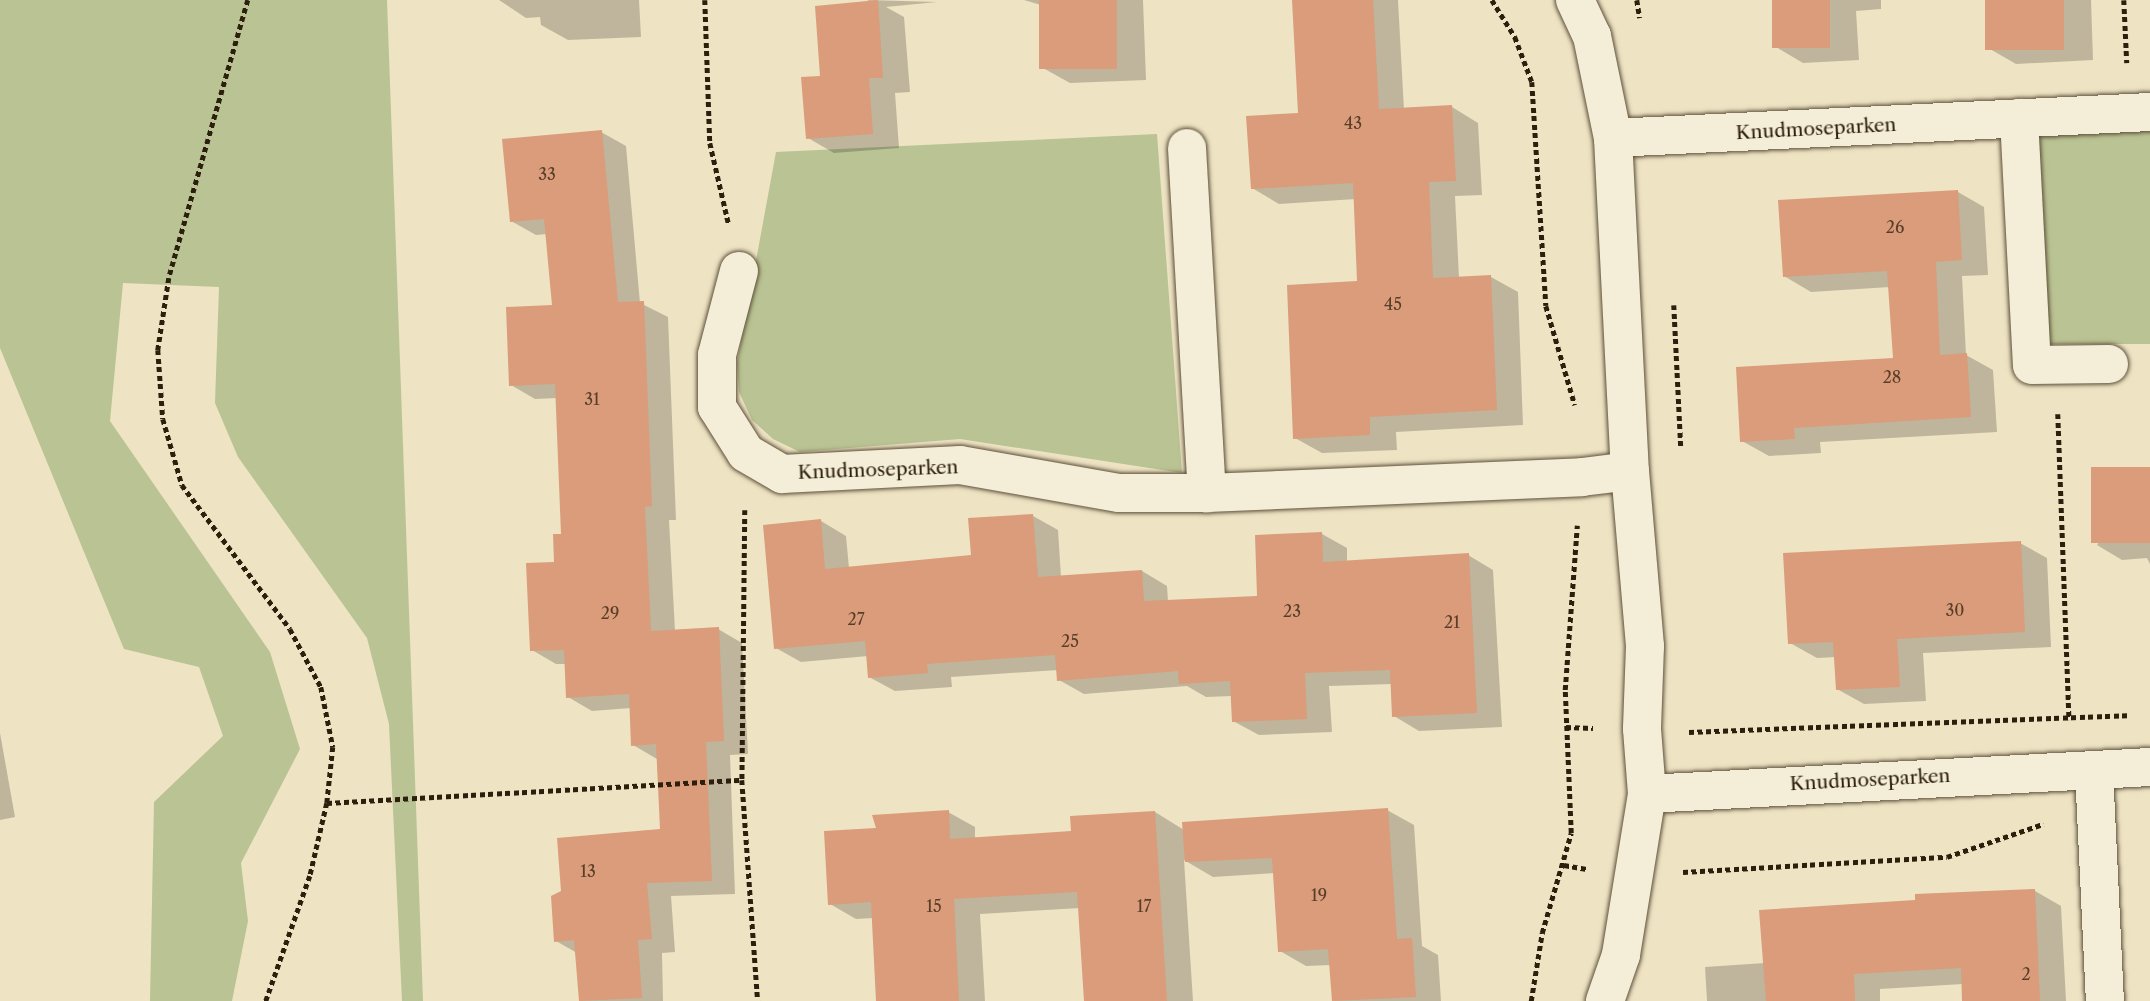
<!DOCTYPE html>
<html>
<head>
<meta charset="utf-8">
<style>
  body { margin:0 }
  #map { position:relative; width:2150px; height:1001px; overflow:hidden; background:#eee3c3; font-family:"Libre Caslon Text",serif }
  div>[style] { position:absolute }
  .green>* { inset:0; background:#bac393; transform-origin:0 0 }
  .shadow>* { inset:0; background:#0003 }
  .building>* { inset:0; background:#da9c7a; transform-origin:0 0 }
  .path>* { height:4.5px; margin-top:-2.25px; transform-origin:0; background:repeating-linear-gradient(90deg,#2d1f0d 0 5px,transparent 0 8.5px) }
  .roads { filter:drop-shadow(0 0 2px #5d503a) drop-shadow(0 0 2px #5d503a) }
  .minor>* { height:38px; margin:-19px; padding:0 19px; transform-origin:19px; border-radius:19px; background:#f4edd8 }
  span { translate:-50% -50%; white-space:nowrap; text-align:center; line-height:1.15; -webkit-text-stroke:5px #f4edd8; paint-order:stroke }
  .number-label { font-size:16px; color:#583e28 }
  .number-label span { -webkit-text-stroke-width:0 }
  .street-label { font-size:19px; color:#2d1f0d }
</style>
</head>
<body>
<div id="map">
  <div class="green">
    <i style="clip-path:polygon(0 0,387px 0,423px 1001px,402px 1001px,389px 724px,367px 638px,238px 457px,215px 403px,219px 287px,123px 283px,110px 421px,270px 652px,300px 749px,241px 863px,248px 921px,232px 1001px,150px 1001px,154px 802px,223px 736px,199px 667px,124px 649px,0 348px)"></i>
    <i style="left:2150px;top:131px;width:213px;height:114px;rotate:90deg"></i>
    <i style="clip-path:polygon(1157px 134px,1182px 473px,960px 439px,800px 452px,773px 439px,752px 420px,739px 392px,737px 364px,776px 152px)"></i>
  </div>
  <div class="shadow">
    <i style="clip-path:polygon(499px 0,639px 0,641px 37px,568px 40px,541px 25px,540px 17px,526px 18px)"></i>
    <i style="clip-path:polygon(867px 0,937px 2px,886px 7px,904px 17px,910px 92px,895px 93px,899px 148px,834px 153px,808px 138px,822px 77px,871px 2px)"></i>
    <i style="clip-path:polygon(1024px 0,1143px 0,1146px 80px,1070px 83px,1043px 68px,1041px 5px)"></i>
    <i style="clip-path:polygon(1294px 0,1398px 0,1404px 110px,1452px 107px,1478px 123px,1482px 195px,1455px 196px,1459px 278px,1491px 277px,1518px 292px,1523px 425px,1396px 432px,1397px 450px,1322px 453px,1295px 438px,1358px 283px,1356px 199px,1279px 204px,1252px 188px,1300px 115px)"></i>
    <i style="clip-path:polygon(1774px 0,1881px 0,1881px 9px,1856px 11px,1859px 60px,1803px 63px,1776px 47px)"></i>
    <i style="clip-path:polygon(1987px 0,2091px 0,2093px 60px,2016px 64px,1990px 49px)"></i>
    <i style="clip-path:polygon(601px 132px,626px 146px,640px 303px,668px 317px,676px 520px,669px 520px,675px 631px,718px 629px,742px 643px,748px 754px,730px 755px,735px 894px,671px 896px,675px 952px,662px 953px,663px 1001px,581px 1001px,577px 953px,556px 941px,662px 830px,657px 759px,633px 745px,631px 708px,592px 711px,568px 697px,566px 664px,556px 664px,532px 650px,562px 536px,557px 398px,535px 399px,511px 385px,554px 307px,547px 234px,536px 235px,511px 221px)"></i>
    <i style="clip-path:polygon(1958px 192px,1984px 207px,1988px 275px,1962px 276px,1966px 355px,1993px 370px,1997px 432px,1820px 442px,1821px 453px,1769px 456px,1742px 441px,1894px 359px,1890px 287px,1811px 292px,1784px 276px)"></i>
    <i style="clip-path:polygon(2150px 469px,2150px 564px,2147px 558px,2122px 560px,2097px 545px)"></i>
    <i style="clip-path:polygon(1033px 516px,1058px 530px,1061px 577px,1142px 571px,1167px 586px,1168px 601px,1259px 597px,1322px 534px,1347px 548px,1347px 563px,1468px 555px,1493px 570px,1502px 727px,1419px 731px,1394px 716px,1392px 684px,1329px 686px,1332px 732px,1259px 735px,1233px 721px,1232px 696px,1206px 697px,1187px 686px,1084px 694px,1059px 680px,1058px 670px,951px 677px,952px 687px,895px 691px,869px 677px,868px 656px,801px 662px,776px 648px,821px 521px,846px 536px,849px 568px,973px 556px)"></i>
    <i style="clip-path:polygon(2020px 543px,2047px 558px,2051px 647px,1923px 653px,1926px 701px,1864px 704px,1837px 689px,1836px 657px,1817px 658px,1790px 643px)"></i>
    <i style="clip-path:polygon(0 733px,15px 817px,0 820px)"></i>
    <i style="clip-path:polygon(1387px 810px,1414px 825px,1422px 946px,1438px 955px,1441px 1001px,1334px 1001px,1331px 965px,1306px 966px,1280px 951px,1275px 873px,1213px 877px,1184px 860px,1193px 1001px,1086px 1001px,1080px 908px,980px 914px,985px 1001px,878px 1001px,873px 918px,856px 919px,830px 904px,878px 830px,948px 812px,975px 827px,975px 839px,1073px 832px,1155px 812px,1184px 830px)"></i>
    <i style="clip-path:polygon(2035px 891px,2061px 906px,2066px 1001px,1964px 1001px,1963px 984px,1880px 989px,1880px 1001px,1707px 1001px,1705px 967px,1765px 963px)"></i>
  </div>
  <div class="building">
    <i style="clip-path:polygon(878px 0,883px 78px,869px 78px,873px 134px,806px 139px,801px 77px,820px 76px,815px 6px)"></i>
    <i style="left:1039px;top:0;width:78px;height:69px"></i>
    <i style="clip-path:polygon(1292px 0,1373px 0,1379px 109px,1452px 105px,1456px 181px,1429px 182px,1433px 278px,1491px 275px,1497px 410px,1370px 417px,1370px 435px,1293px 439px,1287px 285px,1357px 281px,1353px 183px,1251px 189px,1246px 116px,1298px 113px)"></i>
    <i style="left:1772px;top:0;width:58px;height:48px"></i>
    <i style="left:1985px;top:0;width:79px;height:50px"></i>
    <i style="clip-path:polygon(602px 130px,618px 302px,644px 301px,652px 506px,645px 507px,651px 631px,719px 627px,724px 741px,706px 742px,712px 881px,647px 883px,652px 939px,638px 940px,642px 998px,579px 1001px,574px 940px,554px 942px,551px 896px,561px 891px,557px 838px,660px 829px,656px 744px,631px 746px,629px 694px,566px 698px,564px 650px,530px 651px,526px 563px,554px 562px,553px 534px,561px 534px,555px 384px,509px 386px,506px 307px,552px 305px,544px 219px,510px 222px,502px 139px)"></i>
    <i style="clip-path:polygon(1958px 190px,1962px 260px,1936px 262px,1940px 355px,1967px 353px,1971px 417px,1794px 428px,1795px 439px,1740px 442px,1736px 367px,1893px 358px,1887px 271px,1783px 277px,1778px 200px)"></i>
    <i style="left:2150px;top:467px;width:76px;height:59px;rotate:90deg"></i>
    <i style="clip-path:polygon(1033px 514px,1038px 577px,1142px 570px,1144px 601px,1257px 596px,1255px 535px,1322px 532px,1323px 562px,1469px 553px,1477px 713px,1392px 717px,1390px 670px,1305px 673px,1307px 719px,1232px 722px,1230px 681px,1179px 684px,1178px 671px,1057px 681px,1055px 655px,927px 664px,928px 673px,868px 678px,865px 641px,774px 649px,763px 525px,821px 519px,825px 569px,971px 555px,968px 518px)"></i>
    <i style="clip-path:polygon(2021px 541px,2025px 632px,1897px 639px,1900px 687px,1836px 690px,1833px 642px,1788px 644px,1783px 553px)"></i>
    <i style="clip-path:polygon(1388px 808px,1397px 939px,1412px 938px,1416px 997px,1332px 1001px,1328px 949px,1278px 952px,1272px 858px,1185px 862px,1182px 822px)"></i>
    <i style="clip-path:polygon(949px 810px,950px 839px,1071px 831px,1070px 816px,1155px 811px,1167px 1001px,1084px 1001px,1077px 892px,954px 899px,959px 1001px,876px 1001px,871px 902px,828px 905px,824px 831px,876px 828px,872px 815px)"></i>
    <i style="clip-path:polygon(2035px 889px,2040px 1001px,1962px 1001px,1961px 968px,1854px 974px,1855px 1001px,1766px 1001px,1759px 910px,1915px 900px,1915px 894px)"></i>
  </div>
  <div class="path">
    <i style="left:248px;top:0;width:289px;rotate:105.9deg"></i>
    <i style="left:169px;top:278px;width:73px;rotate:98.7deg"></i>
    <i style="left:158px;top:350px;width:69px;rotate:85.9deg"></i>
    <i style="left:163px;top:419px;width:69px;rotate:73.9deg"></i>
    <i style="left:182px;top:485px;width:180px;rotate:53.1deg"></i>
    <i style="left:290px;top:629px;width:66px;rotate:61.9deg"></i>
    <i style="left:321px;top:687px;width:61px;rotate:78.7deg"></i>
    <i style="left:333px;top:747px;width:56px;rotate:96.1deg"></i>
    <i style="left:327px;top:803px;width:75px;rotate:103.1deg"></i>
    <i style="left:310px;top:876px;width:133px;rotate:109.4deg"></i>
    <i style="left:705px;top:0;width:143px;rotate:88deg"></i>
    <i style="left:710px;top:143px;width:84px;rotate:77deg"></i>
    <i style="left:1492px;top:0;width:44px;rotate:58.1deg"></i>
    <i style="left:1515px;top:37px;width:48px;rotate:69.3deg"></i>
    <i style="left:1532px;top:82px;width:224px;rotate:86.4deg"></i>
    <i style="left:1546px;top:306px;width:103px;rotate:73.7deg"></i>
    <i style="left:1637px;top:0;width:18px;rotate:81deg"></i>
    <i style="left:2124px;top:0;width:63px;rotate:87.3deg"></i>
    <i style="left:1674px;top:305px;width:141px;rotate:87.2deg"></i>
    <i style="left:2058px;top:414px;width:306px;rotate:87.9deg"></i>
    <i style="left:745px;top:510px;width:270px;rotate:90.6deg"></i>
    <i style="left:742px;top:780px;width:222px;rotate:85.9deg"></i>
    <i style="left:1566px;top:727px;width:27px;rotate:2deg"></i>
    <i style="left:1689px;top:732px;width:439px;rotate:-2.2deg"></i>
    <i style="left:327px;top:803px;width:416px;rotate:-3.2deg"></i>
    <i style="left:1564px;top:865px;width:23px;rotate:10deg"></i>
    <i style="left:1683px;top:872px;width:264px;rotate:-3.3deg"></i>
    <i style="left:1947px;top:857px;width:102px;rotate:-19deg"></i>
    <i style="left:1531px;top:1001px;width:69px;rotate:-80.8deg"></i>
    <i style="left:1542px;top:933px;width:104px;rotate:-73.8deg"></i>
    <i style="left:1571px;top:833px;width:143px;rotate:-92.4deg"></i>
    <i style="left:1565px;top:690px;width:165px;rotate:-85.8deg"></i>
  </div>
  <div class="roads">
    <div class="minor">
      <i style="left:1575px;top:0;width:40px;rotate:65deg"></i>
      <i style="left:1592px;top:36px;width:104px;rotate:78.4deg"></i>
      <i style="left:1613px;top:138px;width:333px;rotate:87.1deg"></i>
      <i style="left:1630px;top:471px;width:176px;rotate:85.1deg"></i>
      <i style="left:1645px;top:646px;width:83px;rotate:92.1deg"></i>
      <i style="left:1642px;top:729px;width:65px;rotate:85.6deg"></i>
      <i style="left:1647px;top:794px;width:163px;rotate:99.2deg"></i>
      <i style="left:1621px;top:955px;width:49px;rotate:109.2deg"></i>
      <i style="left:2019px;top:118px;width:247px;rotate:87deg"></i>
      <i style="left:2032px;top:365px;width:77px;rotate:-0.7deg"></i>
      <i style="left:1613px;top:138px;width:538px;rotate:-2.77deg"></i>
      <i style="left:1187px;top:148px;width:346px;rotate:86.7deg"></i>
      <i style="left:739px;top:271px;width:87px;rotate:104.7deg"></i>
      <i style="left:717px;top:355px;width:52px;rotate:90deg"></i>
      <i style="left:717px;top:407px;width:54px;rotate:57.8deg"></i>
      <i style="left:746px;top:453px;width:42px;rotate:30.3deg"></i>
      <i style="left:782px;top:474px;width:178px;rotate:-2.9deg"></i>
      <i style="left:960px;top:465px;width:161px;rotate:10deg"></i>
      <i style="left:1119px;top:493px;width:88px"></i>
      <i style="left:1207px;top:493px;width:375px;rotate:-2.4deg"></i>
      <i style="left:1582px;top:477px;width:48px;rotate:-7.1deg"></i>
      <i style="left:2094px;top:770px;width:231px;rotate:87.3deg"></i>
      <i style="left:1647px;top:794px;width:504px;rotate:-3.07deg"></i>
    </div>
  </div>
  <div class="number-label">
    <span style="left:1353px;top:123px">43</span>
    <span style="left:547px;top:174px">33</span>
    <span style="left:1895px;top:227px">26</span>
    <span style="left:1393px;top:304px">45</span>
    <span style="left:1892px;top:377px">28</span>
    <span style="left:592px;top:399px">31</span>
    <span style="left:1955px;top:610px">30</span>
    <span style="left:1292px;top:611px">23</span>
    <span style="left:610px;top:613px">29</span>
    <span style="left:856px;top:619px">27</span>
    <span style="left:1452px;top:622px">21</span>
    <span style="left:1070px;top:641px">25</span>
    <span style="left:588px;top:871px">13</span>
    <span style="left:1319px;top:895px">19</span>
    <span style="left:934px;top:906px">15</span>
    <span style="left:1144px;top:906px">17</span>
    <span style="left:2026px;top:974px">2</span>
  </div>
  <div class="street-label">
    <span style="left:1816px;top:129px;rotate:-3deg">Knudmoseparken</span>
    <span style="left:878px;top:470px;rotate:-2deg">Knudmoseparken</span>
    <span style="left:1870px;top:780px;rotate:-3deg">Knudmoseparken</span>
  </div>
</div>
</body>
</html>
